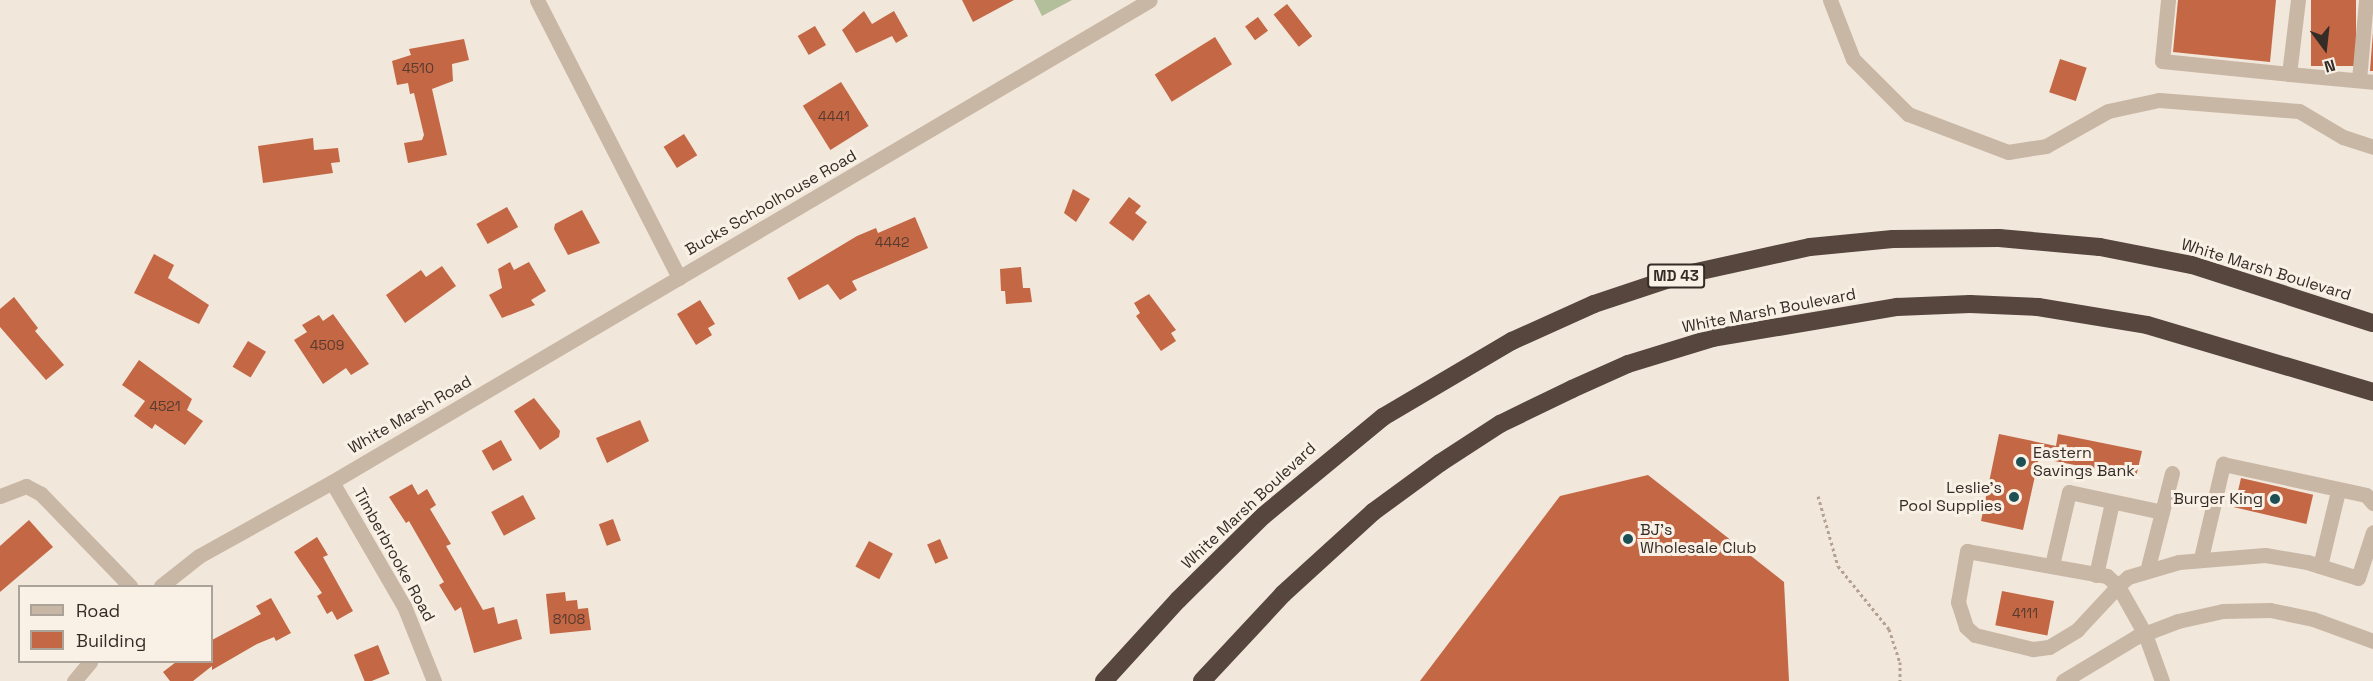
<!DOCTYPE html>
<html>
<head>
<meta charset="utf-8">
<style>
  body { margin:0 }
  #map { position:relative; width:2373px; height:681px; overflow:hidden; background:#f1e7da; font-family:"Space Grotesk",sans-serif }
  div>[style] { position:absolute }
  .green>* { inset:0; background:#b2bf9a }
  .building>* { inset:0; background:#c36745; transform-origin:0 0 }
  .path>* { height:3px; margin-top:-1.5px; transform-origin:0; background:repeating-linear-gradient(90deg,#b4a191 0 3px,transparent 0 6px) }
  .minor>* { height:15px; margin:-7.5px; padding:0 7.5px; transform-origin:7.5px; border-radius:7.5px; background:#c9b7a6 }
  .highway>* { height:18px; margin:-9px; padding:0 9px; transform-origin:9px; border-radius:9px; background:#56463e }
  .dots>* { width:16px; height:16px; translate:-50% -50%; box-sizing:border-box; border:3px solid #f9f1e6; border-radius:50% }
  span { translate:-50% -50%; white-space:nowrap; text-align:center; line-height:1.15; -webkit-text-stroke:6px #f9f1e6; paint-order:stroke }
  .number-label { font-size:14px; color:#583b2e }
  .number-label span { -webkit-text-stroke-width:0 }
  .shield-label span { padding:2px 4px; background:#f9f1e6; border:2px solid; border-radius:4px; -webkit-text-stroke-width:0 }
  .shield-label { font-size:15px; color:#352c27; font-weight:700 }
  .street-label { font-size:16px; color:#352c27 }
  .poi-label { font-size:16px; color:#352c27 }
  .left { translate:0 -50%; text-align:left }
  .right { translate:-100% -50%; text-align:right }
  .legend { position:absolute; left:18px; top:585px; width:195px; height:78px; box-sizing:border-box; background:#f9f1e6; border:2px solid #aba29a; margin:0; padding:8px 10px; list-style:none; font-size:18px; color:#352c27 }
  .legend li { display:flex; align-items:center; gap:12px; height:30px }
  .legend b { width:30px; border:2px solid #aba29a }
  .north { position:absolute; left:2295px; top:18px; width:60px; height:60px; -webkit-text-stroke:4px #f9f1e6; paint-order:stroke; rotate:165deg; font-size:16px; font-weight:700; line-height:24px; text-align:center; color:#352c27 }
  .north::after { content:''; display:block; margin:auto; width:21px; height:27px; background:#352c27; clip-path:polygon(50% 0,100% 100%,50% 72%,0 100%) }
</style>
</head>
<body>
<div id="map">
  <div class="green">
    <i style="clip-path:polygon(1034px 0,1072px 0,1042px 16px)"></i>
  </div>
  <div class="building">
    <i style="clip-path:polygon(962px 0,1014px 0,973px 22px)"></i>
    <i style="clip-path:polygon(2178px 0,2276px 0,2270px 62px,2173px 52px)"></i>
    <i style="left:2311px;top:0;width:45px;height:66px"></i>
    <i style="left:1287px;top:4px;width:41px;height:17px;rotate:52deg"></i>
    <i style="clip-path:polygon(864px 11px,872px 24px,894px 11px,908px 36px,896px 43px,892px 36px,856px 53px,842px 30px)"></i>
    <i style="left:1258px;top:17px;width:17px;height:16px;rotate:54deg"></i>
    <i style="left:815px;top:26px;width:22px;height:20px;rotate:60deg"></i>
    <i style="clip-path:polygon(2373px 32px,2373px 71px,2370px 71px)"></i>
    <i style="left:1215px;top:37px;width:32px;height:71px;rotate:58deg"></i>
    <i style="clip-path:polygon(464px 39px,469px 60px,452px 64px,453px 81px,432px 89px,447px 155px,408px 163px,404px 143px,422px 140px,424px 135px,414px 93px,410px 94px,408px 83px,397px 85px,392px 61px,411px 55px,409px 49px)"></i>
    <i style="left:2060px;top:59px;width:28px;height:35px;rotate:18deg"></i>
    <i style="left:841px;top:82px;width:52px;height:45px;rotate:58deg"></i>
    <i style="left:684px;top:134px;width:25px;height:24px;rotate:58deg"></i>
    <i style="clip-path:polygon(313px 138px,314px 150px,338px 148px,340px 162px,331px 163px,333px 173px,263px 183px,258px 146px)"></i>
    <i style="clip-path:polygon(1073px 189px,1090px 199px,1076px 222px,1064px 213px)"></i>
    <i style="clip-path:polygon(1129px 197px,1141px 206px,1135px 213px,1147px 222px,1133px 241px,1109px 223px)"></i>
    <i style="left:507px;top:207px;width:23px;height:35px;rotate:61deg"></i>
    <i style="clip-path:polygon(582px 210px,600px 243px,568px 255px,554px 229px,555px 224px)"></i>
    <i style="clip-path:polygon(915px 217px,928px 248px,852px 281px,857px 290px,840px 300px,828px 284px,799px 300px,787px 278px,857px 236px,876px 228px,878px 233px)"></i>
    <i style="clip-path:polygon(154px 254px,174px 265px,168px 278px,209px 305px,199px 324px,134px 293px)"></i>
    <i style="clip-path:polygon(510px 262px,514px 270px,529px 262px,546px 291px,531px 300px,535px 305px,502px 318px,489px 295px,502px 288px,498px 269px)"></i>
    <i style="clip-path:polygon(442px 266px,456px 286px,405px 323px,386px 295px,421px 270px,426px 277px)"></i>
    <i style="clip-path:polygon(1021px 267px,1023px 288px,1030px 288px,1032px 302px,1006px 304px,1005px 291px,1001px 291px,1000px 269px)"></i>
    <i style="clip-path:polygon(1149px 294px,1176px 330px,1171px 333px,1176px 341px,1161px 351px,1136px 316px,1140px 313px,1134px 303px)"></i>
    <i style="clip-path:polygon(14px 297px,38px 328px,35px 331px,64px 365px,46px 380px,0 327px,0 309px)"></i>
    <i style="clip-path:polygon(700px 300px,715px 324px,708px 328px,712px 335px,696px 345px,677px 314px)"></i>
    <i style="clip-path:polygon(333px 314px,369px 364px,351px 375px,346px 368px,323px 384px,294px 340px,307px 332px,302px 325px,319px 315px,323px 321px)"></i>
    <i style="left:248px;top:341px;width:21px;height:30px;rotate:31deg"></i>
    <i style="clip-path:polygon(139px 360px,192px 399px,187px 410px,203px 421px,185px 445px,155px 424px,152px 429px,134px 416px,145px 401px,122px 385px)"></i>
    <i style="clip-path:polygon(534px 398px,560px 431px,559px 437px,540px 450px,514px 411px)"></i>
    <i style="clip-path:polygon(640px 420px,649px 441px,607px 463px,596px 438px)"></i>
    <i style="clip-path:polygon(1999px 434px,2056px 446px,2058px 434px,2142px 451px,2136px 477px,2039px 458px,2023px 530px,1981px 521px)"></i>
    <i style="left:501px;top:440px;width:23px;height:22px;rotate:61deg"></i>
    <i style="clip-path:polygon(1648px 475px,1784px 582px,1789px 681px,1420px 681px,1560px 496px)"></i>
    <i style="left:2241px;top:478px;width:74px;height:30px;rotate:13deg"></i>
    <i style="clip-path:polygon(412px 484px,418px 495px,427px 489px,436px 505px,430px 509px,451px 544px,446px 546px,483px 610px,494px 607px,498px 624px,517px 619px,522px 639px,474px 653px,461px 607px,455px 611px,439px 585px,444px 582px,409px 521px,406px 523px,389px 497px)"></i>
    <i style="left:523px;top:495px;width:27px;height:36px;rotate:62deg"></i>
    <i style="left:613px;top:519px;width:23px;height:15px;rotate:70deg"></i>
    <i style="clip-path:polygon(29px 520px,53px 547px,0 592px,0 546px)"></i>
    <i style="clip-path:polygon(317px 537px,328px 555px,323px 557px,353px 611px,337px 620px,332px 611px,327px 614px,317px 596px,322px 593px,294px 552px)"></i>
    <i style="left:940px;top:539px;width:21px;height:14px;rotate:67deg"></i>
    <i style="left:869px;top:541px;width:27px;height:29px;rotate:28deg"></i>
    <i style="left:2002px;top:591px;width:53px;height:35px;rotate:11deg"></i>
    <i style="clip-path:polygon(565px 592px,566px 601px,577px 600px,578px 609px,588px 608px,591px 630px,550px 634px,546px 594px)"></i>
    <i style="clip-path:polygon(271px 598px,291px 633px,276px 641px,274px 637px,257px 644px,212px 670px,212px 666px,193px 681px,170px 681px,163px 672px,176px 662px,212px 662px,212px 640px,261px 614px,256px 606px)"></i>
    <i style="left:378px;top:645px;width:31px;height:26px;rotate:68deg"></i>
  </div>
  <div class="path">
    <i style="left:1818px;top:496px;width:73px;rotate:74.1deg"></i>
    <i style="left:1838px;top:566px;width:81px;rotate:51deg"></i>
    <i style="left:1889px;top:629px;width:35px;rotate:72deg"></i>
    <i style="left:1900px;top:662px;width:19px;rotate:90deg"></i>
  </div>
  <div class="minor">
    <i style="left:537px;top:0;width:312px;rotate:62.9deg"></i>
    <i style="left:1830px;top:0;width:63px;rotate:68.7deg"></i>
    <i style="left:1853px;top:59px;width:78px;rotate:45deg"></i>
    <i style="left:1908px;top:114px;width:107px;rotate:20.8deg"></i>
    <i style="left:2008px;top:152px;width:38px;rotate:-9deg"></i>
    <i style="left:2046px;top:146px;width:71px;rotate:-29.4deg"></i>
    <i style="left:2108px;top:111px;width:52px;rotate:-12.2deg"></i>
    <i style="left:2159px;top:100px;width:140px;rotate:4.5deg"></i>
    <i style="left:2299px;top:111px;width:51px;rotate:30.6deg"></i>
    <i style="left:2343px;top:137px;width:32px;rotate:18deg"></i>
    <i style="left:2168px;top:0;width:61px;rotate:95.6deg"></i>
    <i style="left:2162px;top:61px;width:128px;rotate:5.8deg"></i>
    <i style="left:2289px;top:74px;width:75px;rotate:-83.1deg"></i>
    <i style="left:2289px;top:74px;width:84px;rotate:5.4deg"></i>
    <i style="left:2359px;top:80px;width:80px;rotate:-85deg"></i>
    <i style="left:332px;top:482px;width:143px;rotate:59.9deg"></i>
    <i style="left:404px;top:606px;width:81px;rotate:68.2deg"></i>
    <i style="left:0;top:496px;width:28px;rotate:-21deg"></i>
    <i style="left:26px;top:486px;width:17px;rotate:28deg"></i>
    <i style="left:41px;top:494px;width:128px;rotate:45.9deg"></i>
    <i style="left:2201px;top:558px;width:97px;rotate:-76.8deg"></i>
    <i style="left:2223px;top:464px;width:146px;rotate:12.2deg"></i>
    <i style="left:2366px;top:495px;width:11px;rotate:49deg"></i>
    <i style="left:2052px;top:565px;width:75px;rotate:-76.9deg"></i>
    <i style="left:2069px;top:492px;width:95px;rotate:12.1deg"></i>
    <i style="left:2320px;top:566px;width:77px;rotate:-76.5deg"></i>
    <i style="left:2147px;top:571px;width:101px;rotate:-75.7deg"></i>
    <i style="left:2096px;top:575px;width:75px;rotate:-77.6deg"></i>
    <i style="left:161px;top:586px;width:48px;rotate:-38.3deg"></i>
    <i style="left:199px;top:556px;width:152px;rotate:-29.1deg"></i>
    <i style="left:332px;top:482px;width:949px;rotate:-30.51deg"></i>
    <i style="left:74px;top:681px;width:25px;rotate:-50deg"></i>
    <i style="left:2063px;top:681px;width:85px;rotate:-31.1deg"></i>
    <i style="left:2136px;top:637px;width:45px;rotate:-20.9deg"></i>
    <i style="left:2178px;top:621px;width:46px;rotate:-12.5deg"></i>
    <i style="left:2223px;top:611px;width:47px;rotate:-1.2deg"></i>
    <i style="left:2270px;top:610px;width:44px;rotate:11.8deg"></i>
    <i style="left:2313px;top:619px;width:64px;rotate:20.1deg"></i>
    <i style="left:2162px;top:681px;width:50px;rotate:-109.9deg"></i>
    <i style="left:2145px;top:634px;width:55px;rotate:-119.4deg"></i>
    <i style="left:2118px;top:586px;width:15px;rotate:-138deg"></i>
    <i style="left:2107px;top:576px;width:142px;rotate:-169.9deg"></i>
    <i style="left:1967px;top:551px;width:52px;rotate:100deg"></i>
    <i style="left:1958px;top:602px;width:26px;rotate:72deg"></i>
    <i style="left:1966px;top:627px;width:12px;rotate:42deg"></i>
    <i style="left:1975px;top:635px;width:60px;rotate:13.6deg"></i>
    <i style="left:2033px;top:649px;width:16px;rotate:-7deg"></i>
    <i style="left:2049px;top:647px;width:33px;rotate:-31deg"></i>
    <i style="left:2077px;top:630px;width:60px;rotate:-47deg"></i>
    <i style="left:2118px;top:586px;width:13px;rotate:-42deg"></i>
    <i style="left:2128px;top:577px;width:53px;rotate:-16.4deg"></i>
    <i style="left:2179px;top:562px;width:86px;rotate:-4.7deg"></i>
    <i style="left:2265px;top:555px;width:43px;rotate:9.5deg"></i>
    <i style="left:2307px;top:562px;width:53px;rotate:17.4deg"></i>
    <i style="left:2358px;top:578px;width:48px;rotate:-71.9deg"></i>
  </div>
  <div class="highway">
    <i style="left:1104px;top:681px;width:110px;rotate:-47.6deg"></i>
    <i style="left:1178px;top:600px;width:120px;rotate:-44.7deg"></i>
    <i style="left:1263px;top:516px;width:156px;rotate:-39.5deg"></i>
    <i style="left:1383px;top:417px;width:150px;rotate:-30.5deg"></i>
    <i style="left:1512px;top:341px;width:90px;rotate:-24.3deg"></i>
    <i style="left:1594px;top:304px;width:89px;rotate:-18.4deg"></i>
    <i style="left:1678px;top:276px;width:135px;rotate:-12.4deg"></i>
    <i style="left:1810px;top:247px;width:83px;rotate:-5.5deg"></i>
    <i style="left:1893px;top:239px;width:106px;rotate:-0.5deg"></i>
    <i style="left:1999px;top:238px;width:101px;rotate:5.1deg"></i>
    <i style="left:2100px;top:247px;width:94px;rotate:11.1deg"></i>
    <i style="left:2192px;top:265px;width:190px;rotate:17.8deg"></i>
    <i style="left:1202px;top:681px;width:119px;rotate:-47deg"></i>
    <i style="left:1283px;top:594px;width:122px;rotate:-42.3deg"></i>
    <i style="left:1373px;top:512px;width:83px;rotate:-36.2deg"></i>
    <i style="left:1440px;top:463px;width:72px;rotate:-33deg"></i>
    <i style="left:1500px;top:424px;width:80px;rotate:-25.9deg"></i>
    <i style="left:1572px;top:389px;width:61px;rotate:-24.1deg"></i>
    <i style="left:1628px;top:364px;width:89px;rotate:-17deg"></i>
    <i style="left:1713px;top:338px;width:187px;rotate:-9.6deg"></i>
    <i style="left:1897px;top:307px;width:73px;rotate:-2.4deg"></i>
    <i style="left:1970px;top:304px;width:68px;rotate:2.5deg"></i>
    <i style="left:2038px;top:307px;width:110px;rotate:9.4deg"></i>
    <i style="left:2147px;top:325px;width:236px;rotate:16.5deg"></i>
  </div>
  <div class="dots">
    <i style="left:2021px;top:462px;background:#1d5055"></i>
    <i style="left:2014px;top:497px;background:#1d5055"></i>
    <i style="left:2275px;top:499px;background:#1d5055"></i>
    <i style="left:1628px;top:539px;background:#1d5055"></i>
  </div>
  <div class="number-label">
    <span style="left:418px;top:68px">4510</span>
    <span style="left:834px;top:116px">4441</span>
    <span style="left:892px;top:242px">4442</span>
    <span style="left:327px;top:345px">4509</span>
    <span style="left:165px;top:406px">4521</span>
    <span style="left:2025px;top:613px">4111</span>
    <span style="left:569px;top:619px">8108</span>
  </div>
  <div class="shield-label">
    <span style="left:1676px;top:276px">MD 43</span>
  </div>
  <div class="street-label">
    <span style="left:771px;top:203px;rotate:-30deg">Bucks Schoolhouse Road</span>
    <span style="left:2266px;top:270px;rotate:17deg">White Marsh Boulevard</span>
    <span style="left:1769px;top:311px;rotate:-11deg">White Marsh Boulevard</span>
    <span style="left:410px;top:415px;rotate:-30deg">White Marsh Road</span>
    <span style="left:1249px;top:506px;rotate:-43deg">White Marsh Boulevard</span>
    <span style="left:394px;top:555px;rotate:61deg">Timberbrooke Road</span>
  </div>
  <div class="poi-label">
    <span class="left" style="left:2033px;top:462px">Eastern<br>Savings Bank</span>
    <span class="right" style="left:2002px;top:497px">Leslie's<br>Pool Supplies</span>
    <span class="right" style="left:2263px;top:499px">Burger King</span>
    <span class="left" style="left:1640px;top:539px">BJ's<br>Wholesale Club</span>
  </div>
  <ul class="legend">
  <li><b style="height:8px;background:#c9b7a6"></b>Road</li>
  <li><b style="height:16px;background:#c36745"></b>Building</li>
  </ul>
  <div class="north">N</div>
</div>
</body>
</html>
